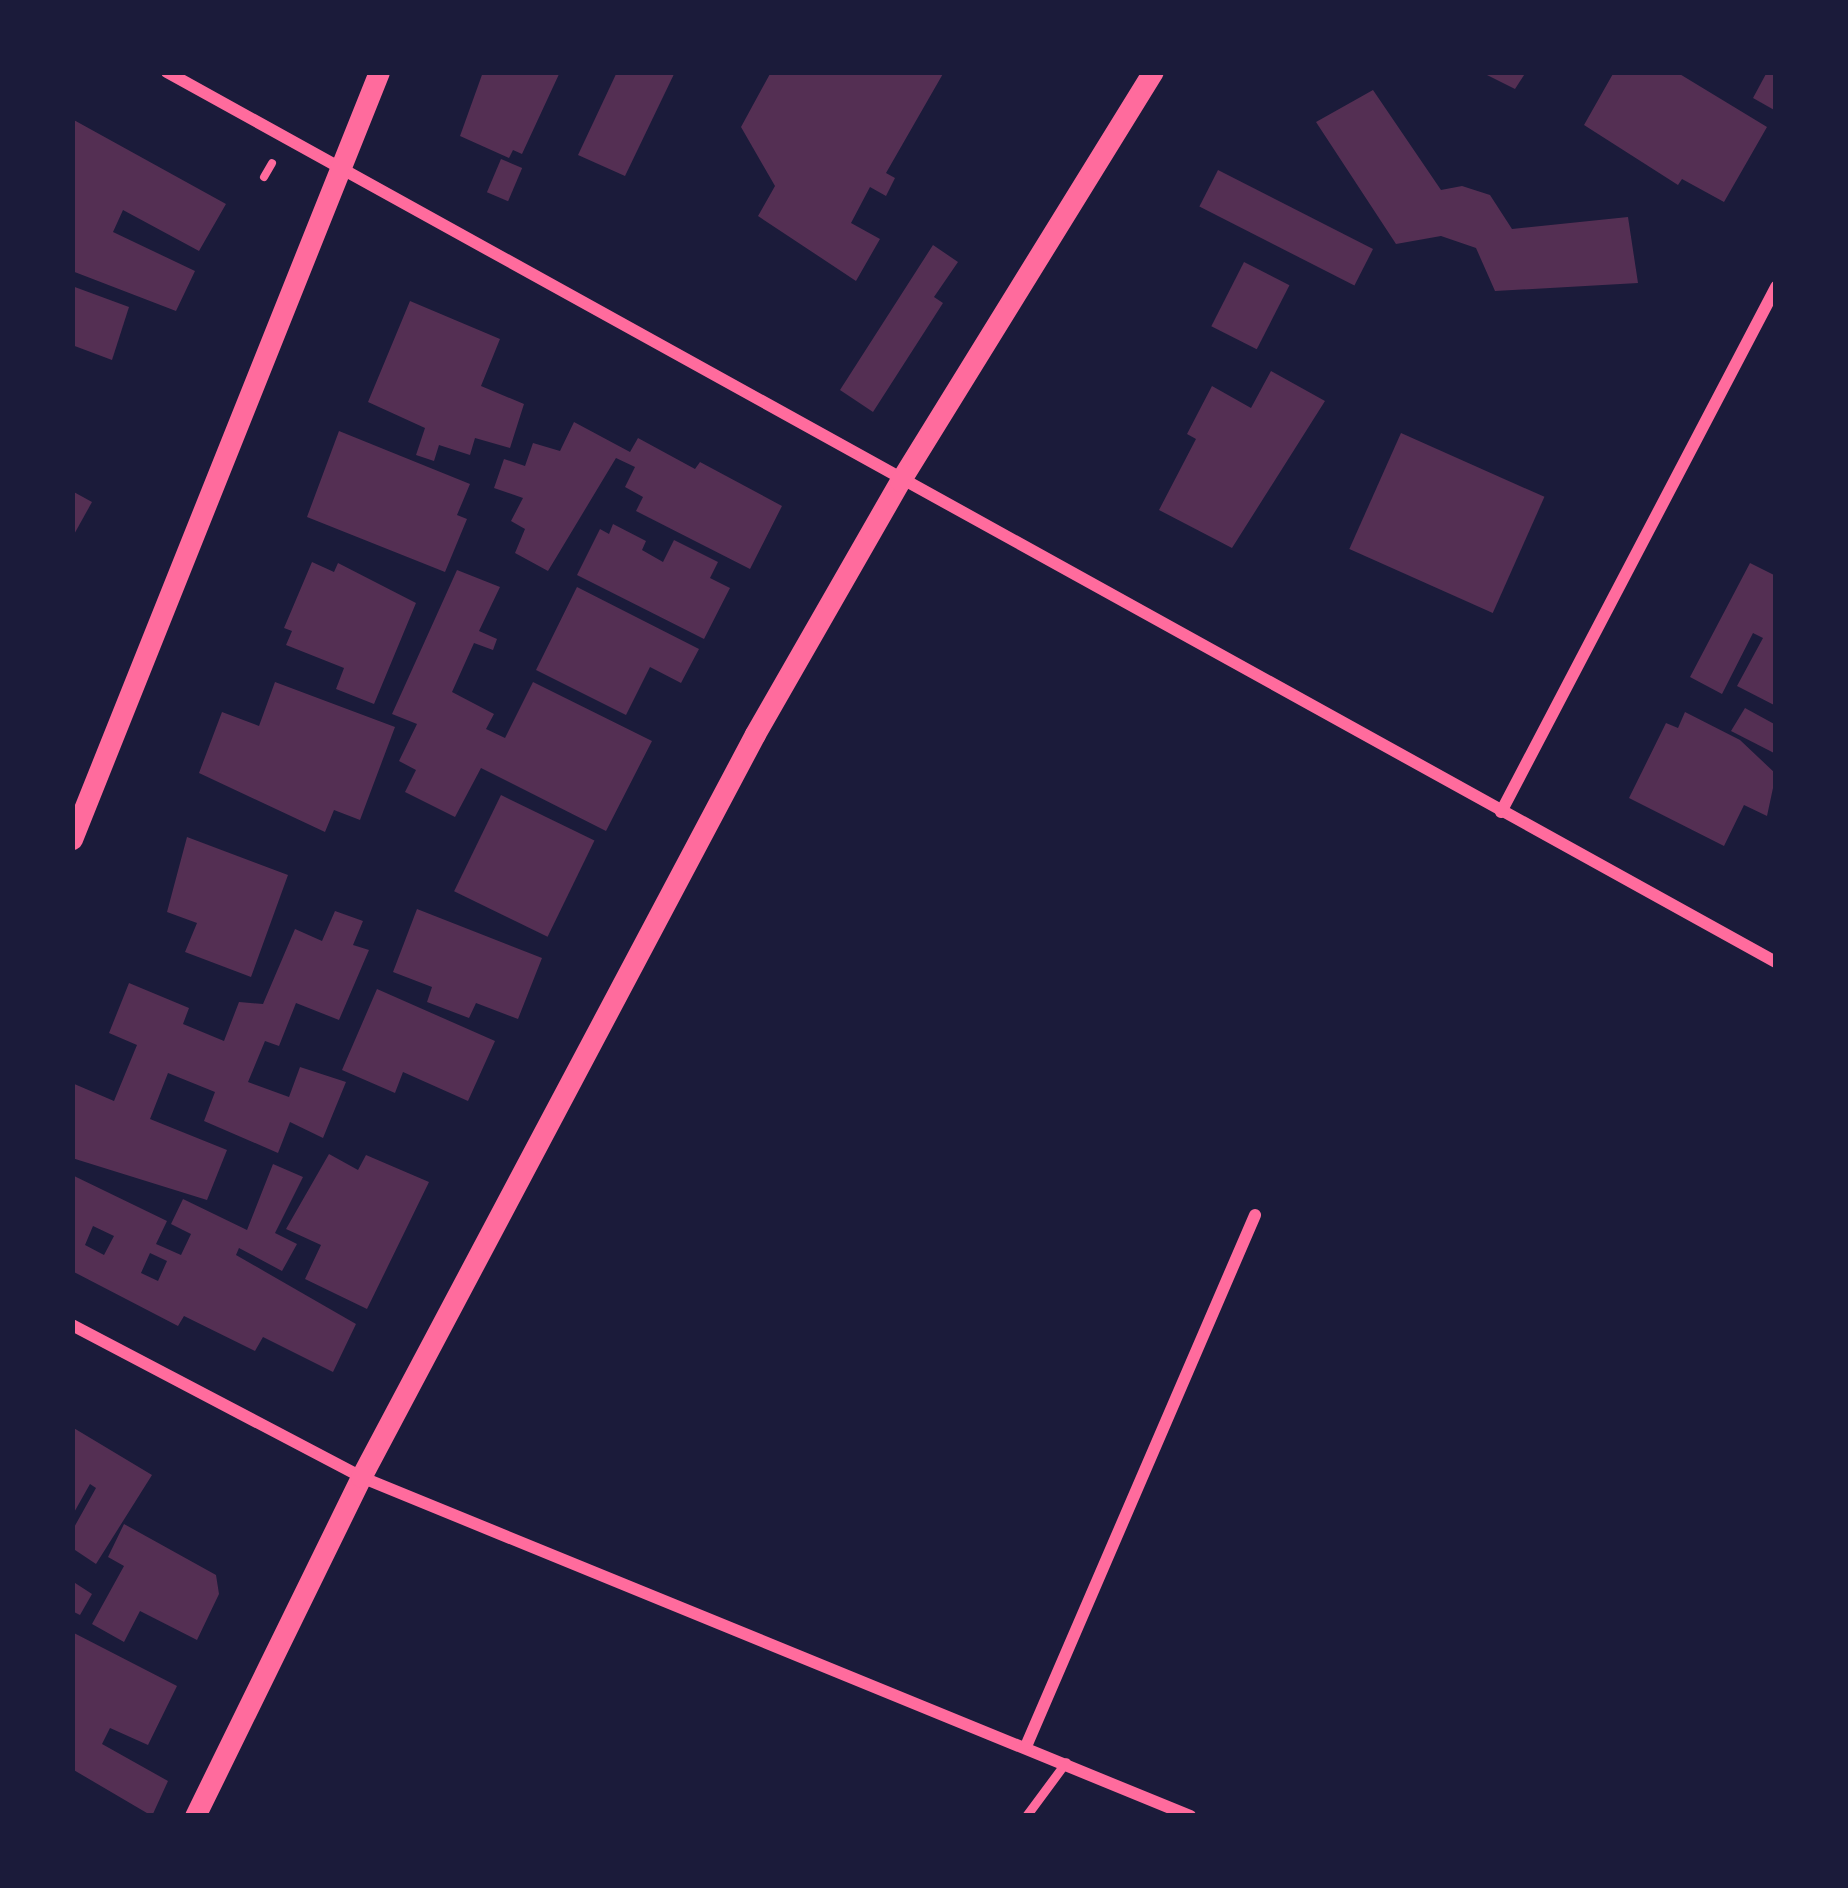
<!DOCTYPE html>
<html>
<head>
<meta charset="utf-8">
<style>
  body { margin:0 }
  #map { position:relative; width:1848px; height:1888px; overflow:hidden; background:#1b1b3a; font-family:Quicksand,sans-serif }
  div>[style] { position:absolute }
  .building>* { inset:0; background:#542f53; transform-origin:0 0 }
  .path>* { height:8px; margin:-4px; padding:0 4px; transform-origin:4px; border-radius:4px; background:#ff6b9d }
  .service>* { height:9px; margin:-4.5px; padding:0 4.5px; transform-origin:4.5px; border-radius:4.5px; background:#ff6b9d }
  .minor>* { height:12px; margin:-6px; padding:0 6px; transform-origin:6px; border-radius:6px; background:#ff6b9d }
  .tertiary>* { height:21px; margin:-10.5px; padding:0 10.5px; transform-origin:10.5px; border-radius:10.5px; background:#ff6b9d }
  span { translate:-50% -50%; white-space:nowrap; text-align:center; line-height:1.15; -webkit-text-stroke:10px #1b1b3a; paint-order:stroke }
  .frame { position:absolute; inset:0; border:75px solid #1b1b3a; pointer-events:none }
</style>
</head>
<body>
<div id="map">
  <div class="building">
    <i style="clip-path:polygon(483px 72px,560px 72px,522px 154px,513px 150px,509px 158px,460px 136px)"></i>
    <i style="clip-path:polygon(617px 72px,675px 72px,625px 176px,578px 155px)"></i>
    <i style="clip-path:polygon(771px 72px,944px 72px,886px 173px,895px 178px,886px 196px,870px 187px,851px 223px,880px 239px,856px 281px,758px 216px,775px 186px,741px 127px)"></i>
    <i style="clip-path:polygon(1481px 72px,1526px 72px,1515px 89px)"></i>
    <i style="clip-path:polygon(1614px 72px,1678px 73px,1767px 127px,1724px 202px,1682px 179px,1678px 185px,1584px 125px)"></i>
    <i style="clip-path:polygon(1767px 72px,1776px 72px,1776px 111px,1753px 98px)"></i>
    <i style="clip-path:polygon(1373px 90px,1441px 190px,1462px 186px,1490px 195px,1512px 229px,1628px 217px,1638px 283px,1495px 291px,1476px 248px,1441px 236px,1396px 244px,1316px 122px)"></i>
    <i style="clip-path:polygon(72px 119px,226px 204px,199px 251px,123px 210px,113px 232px,195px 271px,176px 311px,72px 271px)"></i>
    <i style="left:501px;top:159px;width:23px;height:36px;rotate:23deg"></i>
    <i style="left:1218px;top:170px;width:174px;height:41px;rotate:27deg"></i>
    <i style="clip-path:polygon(933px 245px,958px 262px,934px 297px,943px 303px,873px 412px,840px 390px)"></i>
    <i style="left:1244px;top:262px;width:51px;height:72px;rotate:27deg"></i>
    <i style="clip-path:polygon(72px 286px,129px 307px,112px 360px,72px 345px)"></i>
    <i style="clip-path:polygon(410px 301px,500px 339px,481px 386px,524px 404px,510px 448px,475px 438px,470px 455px,439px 445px,434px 461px,416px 455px,425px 428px,368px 402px)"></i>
    <i style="clip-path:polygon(1271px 371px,1325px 401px,1232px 548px,1159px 510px,1196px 439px,1187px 434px,1212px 386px,1251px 408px)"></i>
    <i style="clip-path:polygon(574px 422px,630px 452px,638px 438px,695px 469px,700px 462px,782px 506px,750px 569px,636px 511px,643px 497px,625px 487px,635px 467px,616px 458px,548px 571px,515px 553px,525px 529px,511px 521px,523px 498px,494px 488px,504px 459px,525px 466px,533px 443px,560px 451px)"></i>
    <i style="clip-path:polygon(339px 431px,470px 484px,457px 515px,467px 519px,445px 572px,307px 517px)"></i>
    <i style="left:1401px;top:433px;width:157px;height:127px;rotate:24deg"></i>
    <i style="clip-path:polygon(72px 491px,92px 502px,72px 538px)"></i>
    <i style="clip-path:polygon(613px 524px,646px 541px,642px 550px,663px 562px,674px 540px,718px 562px,710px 578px,730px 588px,704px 639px,577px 575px,600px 529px,609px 534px)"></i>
    <i style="clip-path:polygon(312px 562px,334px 572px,338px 563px,416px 603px,374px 704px,336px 689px,344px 668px,286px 645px,292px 631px,284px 628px)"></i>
    <i style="clip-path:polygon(1750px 563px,1776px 576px,1776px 706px,1737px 686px,1763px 638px,1753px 633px,1722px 694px,1690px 677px)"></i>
    <i style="clip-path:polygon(457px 570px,500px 587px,479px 631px,497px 639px,493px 650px,474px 643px,452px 692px,494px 714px,486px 729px,505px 738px,533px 682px,652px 741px,606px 831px,481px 768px,455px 817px,405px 792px,416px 770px,399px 761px,417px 724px,392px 714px)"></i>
    <i style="clip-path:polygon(577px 587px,699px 649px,681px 683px,650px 667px,626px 715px,536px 670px)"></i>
    <i style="clip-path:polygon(275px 682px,395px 727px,360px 820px,334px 810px,325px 832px,199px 773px,222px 712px,259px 726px)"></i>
    <i style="clip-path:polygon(1745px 708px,1776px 725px,1776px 754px,1731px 731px)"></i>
    <i style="clip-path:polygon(1685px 712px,1740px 740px,1776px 774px,1767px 816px,1744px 805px,1724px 846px,1629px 798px,1666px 723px,1678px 728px)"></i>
    <i style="left:501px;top:795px;width:104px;height:107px;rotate:26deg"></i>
    <i style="clip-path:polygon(187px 837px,288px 875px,251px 977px,185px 952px,197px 923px,167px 912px)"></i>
    <i style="clip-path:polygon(417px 909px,542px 958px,518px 1019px,476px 1003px,469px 1018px,427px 1002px,432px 987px,393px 972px)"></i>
    <i style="clip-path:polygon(335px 911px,363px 921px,353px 945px,369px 950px,339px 1020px,296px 1003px,279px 1046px,265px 1041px,248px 1082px,289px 1097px,300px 1067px,346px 1082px,323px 1138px,290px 1122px,278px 1153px,204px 1121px,215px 1092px,168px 1073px,150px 1119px,227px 1150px,207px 1200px,72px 1158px,72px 1083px,114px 1101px,137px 1045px,109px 1033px,129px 983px,189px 1008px,183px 1024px,224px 1041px,239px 1002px,263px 1004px,295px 929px,322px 941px)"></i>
    <i style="clip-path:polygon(377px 989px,495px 1041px,468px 1101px,403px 1072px,395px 1093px,342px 1070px)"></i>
    <i style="clip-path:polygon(329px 1154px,358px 1170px,366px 1155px,429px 1182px,367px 1309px,305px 1279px,321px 1245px,286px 1229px)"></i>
    <i style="clip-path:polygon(evenodd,273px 1164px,303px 1177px,275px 1233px,297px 1244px,282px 1271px,239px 1248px,236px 1255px,356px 1324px,333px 1372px,263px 1337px,255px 1351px,184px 1316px,178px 1326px,72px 1271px,72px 1175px,167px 1221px,156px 1244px,181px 1255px,191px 1234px,171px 1224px,183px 1199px,247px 1230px,273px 1164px,93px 1226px,114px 1236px,104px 1255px,85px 1245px,93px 1226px,273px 1164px,150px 1253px,167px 1261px,158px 1281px,141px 1273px,150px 1253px)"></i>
    <i style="clip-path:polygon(72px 1427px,152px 1475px,96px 1564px,72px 1548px,72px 1531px,96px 1488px,90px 1484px,72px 1516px)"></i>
    <i style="clip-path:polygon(124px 1524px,216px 1575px,219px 1594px,197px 1640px,140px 1611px,124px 1642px,92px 1624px,124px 1566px,108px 1557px)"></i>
    <i style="clip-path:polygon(72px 1581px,92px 1594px,80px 1615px,72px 1611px)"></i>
    <i style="clip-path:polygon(72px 1632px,177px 1686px,148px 1745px,110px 1728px,102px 1744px,168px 1781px,152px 1816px,72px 1769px)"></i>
  </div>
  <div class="path">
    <i style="left:264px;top:177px;width:16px;rotate:-60deg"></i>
  </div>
  <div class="service">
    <i style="left:1026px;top:1816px;width:67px;rotate:-53.5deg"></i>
  </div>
  <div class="minor">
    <i style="left:167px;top:72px;width:1839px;rotate:28.95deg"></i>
    <i style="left:1501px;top:812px;width:593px;rotate:-62.35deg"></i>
    <i style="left:72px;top:1325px;width:327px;rotate:27.7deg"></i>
    <i style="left:361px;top:1477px;width:896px;rotate:22.24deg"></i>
    <i style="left:1027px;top:1744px;width:576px;rotate:-66.68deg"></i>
  </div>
  <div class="tertiary">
    <i style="left:72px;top:839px;width:826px;rotate:-68.19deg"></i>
    <i style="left:195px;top:1816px;width:377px;rotate:-63.9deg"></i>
    <i style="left:361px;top:1477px;width:841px;rotate:-62.06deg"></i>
    <i style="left:755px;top:734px;width:292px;rotate:-60.2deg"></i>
    <i style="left:900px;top:481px;width:481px;rotate:-58.3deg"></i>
  </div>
  <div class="frame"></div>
</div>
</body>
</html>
